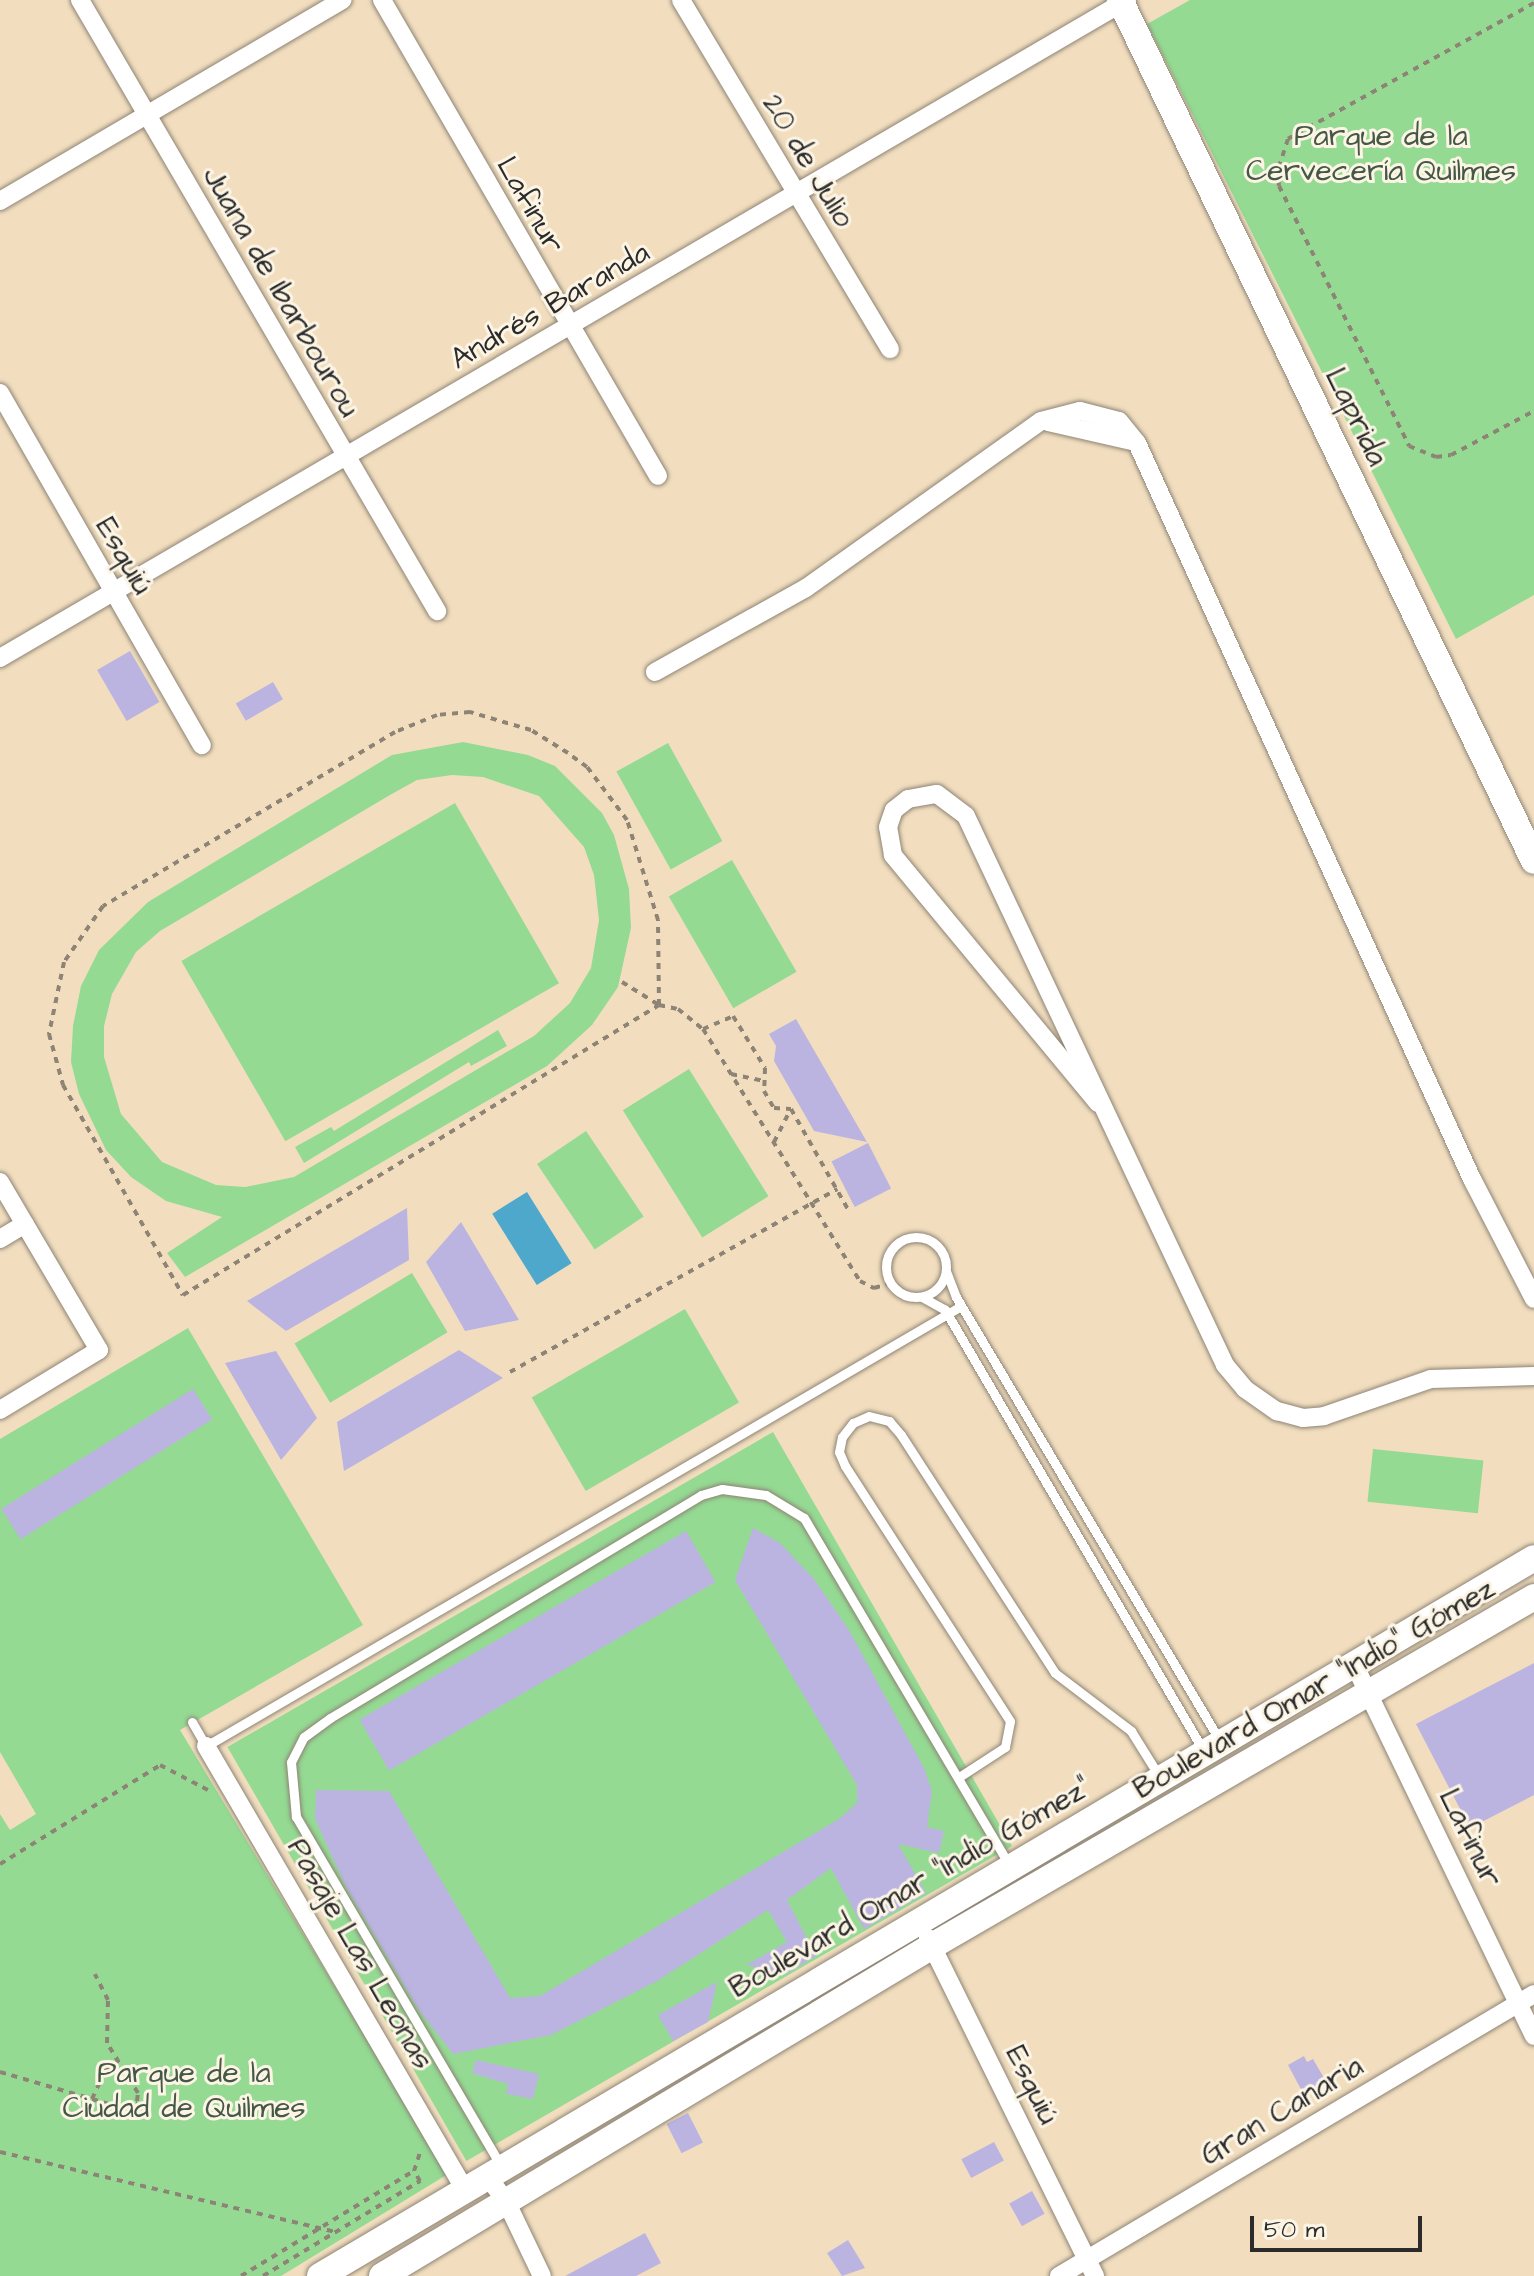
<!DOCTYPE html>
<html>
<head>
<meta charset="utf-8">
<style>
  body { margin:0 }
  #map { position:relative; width:1534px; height:2276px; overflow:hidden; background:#f2debf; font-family:"Architects Daughter",sans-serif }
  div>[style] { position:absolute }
  .green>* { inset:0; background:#94da93; transform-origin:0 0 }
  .water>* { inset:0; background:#4ea8cb; transform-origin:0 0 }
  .building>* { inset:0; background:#bbb4e0; transform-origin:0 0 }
  .path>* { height:4px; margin-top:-2px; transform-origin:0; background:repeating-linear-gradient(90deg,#8e8475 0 6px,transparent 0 12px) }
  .roads { filter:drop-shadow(0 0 2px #8e8475) drop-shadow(0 0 2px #8e8475) }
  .lane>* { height:9px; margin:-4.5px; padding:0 4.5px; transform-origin:4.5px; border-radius:4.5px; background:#fff }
  .lane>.ring { margin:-4.5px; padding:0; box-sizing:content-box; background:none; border:9px solid #fff; border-radius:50% }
  .street>* { height:18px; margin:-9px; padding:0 9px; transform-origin:9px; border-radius:9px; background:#fff }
  .secondary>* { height:26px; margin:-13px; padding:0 13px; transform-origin:13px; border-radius:13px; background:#fff }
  span { translate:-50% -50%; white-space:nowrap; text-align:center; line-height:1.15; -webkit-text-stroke:6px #fcf5e5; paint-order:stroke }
  .park-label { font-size:30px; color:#455745 }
  .street-label { font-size:30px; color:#2b2b2b }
  .scale { position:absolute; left:1250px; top:2216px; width:172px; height:36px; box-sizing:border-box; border:4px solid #2b2b2b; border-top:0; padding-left:10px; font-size:24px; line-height:28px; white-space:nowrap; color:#2b2b2b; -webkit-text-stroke:6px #fcf5e5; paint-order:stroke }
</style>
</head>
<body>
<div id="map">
  <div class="green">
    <i style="clip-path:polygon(1190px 0,1534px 0,1534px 595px,1456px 639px,1147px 24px)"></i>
    <i style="clip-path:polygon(evenodd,463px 742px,528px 755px,555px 766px,602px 813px,614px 835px,629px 889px,631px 928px,618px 987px,592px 1025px,547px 1066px,185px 1277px,167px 1253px,222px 1217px,166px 1201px,131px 1177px,106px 1150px,79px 1094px,71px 1062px,73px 1026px,81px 986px,99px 950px,148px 902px,392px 755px,463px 742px,452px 775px,483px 777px,539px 796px,584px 847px,594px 875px,599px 920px,591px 968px,570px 1003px,534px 1036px,294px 1177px,245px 1187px,216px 1185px,162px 1162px,121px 1114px,104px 1057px,104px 1026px,112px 994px,136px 952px,160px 931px,390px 795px,417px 780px,452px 775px)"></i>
    <i style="left:668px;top:743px;width:112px;height:59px;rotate:61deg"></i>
    <i style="left:455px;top:803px;width:208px;height:316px;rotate:60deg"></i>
    <i style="left:732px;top:860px;width:129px;height:73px;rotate:60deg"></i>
    <i style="clip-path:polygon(498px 1030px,507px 1046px,471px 1066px,469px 1062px,304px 1163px,295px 1147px,331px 1127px,334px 1131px)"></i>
    <i style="left:689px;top:1069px;width:150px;height:78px;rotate:58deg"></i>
    <i style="left:586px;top:1131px;width:103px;height:59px;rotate:56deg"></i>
    <i style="left:412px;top:1273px;width:69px;height:137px;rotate:59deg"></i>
    <i style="left:685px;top:1309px;width:108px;height:177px;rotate:60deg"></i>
    <i style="clip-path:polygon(188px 1328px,363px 1625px,180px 1730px,448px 2174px,281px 2276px,0 2276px,0 1814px,10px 1830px,36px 1814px,0 1752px,0 1439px)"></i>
    <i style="left:773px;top:1432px;width:478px;height:630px;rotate:60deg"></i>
    <i style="left:1373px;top:1449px;width:111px;height:53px;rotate:6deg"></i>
  </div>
  <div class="water">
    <i style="left:527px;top:1192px;width:84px;height:41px;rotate:58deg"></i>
  </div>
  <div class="building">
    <i style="left:130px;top:651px;width:59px;height:38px;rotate:60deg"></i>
    <i style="left:273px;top:682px;width:20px;height:43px;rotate:60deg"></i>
    <i style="clip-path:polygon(796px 1019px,867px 1142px,814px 1131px,774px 1061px,776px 1046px,769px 1034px)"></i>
    <i style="left:868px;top:1143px;width:51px;height:41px;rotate:63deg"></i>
    <i style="clip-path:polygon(407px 1208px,409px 1260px,286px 1331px,247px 1301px)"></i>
    <i style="clip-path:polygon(461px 1222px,519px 1320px,465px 1331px,426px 1262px)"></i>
    <i style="clip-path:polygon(459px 1350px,503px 1378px,344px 1471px,337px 1422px)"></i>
    <i style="clip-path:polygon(276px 1351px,317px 1418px,281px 1460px,225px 1363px)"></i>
    <i style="left:193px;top:1389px;width:36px;height:226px;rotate:58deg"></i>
    <i style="clip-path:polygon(753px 1528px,780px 1543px,814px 1579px,849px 1630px,924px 1768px,932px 1791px,927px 1827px,944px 1831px,939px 1853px,898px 1844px,926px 1893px,864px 1929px,831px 1868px,787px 1900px,816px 1956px,786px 1974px,746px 1965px,787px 1942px,768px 1910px,657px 1981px,551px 2035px,453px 2054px,418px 2009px,346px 1887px,315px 1819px,316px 1790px,389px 1791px,510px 1998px,540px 1996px,839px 1819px,857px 1803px,857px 1785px,735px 1580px)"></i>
    <i style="left:686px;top:1531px;width:59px;height:377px;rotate:60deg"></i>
    <i style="clip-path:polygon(1534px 1663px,1534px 1795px,1470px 1828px,1416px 1724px)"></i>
    <i style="clip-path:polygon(717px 1982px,708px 2022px,673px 2041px,658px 2015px)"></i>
    <i style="clip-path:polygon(1304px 2056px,1307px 2062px,1313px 2059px,1327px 2083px,1304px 2095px,1288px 2065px)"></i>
    <i style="clip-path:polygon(476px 2060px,539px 2074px,533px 2099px,506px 2094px,508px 2084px,472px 2073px)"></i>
    <i style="left:688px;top:2113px;width:33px;height:24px;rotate:63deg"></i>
    <i style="left:994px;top:2142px;width:21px;height:37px;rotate:62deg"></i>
    <i style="left:1032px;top:2191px;width:26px;height:26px;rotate:61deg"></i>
    <i style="clip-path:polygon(645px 2233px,661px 2263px,636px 2276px,565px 2276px)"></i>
    <i style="clip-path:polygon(848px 2240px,865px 2268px,842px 2276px,827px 2253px)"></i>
  </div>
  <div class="path">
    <i style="left:1534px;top:3px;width:281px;rotate:151.1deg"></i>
    <i style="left:1288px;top:139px;width:32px;rotate:108deg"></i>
    <i style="left:1278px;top:169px;width:17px;rotate:87deg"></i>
    <i style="left:1279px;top:186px;width:291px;rotate:63.4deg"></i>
    <i style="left:1409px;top:446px;width:29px;rotate:22deg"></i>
    <i style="left:1436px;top:457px;width:15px;rotate:-8deg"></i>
    <i style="left:1451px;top:455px;width:94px;rotate:-27.9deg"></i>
    <i style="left:622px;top:982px;width:44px;rotate:31.9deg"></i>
    <i style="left:659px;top:1005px;width:85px;rotate:-90.7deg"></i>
    <i style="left:658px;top:920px;width:105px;rotate:-107.2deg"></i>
    <i style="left:627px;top:820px;width:66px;rotate:-127deg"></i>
    <i style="left:587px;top:767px;width:24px;rotate:-144deg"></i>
    <i style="left:568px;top:753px;width:44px;rotate:-148.1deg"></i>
    <i style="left:531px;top:730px;width:64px;rotate:-163.6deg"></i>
    <i style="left:470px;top:712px;width:33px;rotate:175deg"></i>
    <i style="left:437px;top:715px;width:45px;rotate:158deg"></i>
    <i style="left:395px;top:732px;width:340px;rotate:149.2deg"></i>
    <i style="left:103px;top:906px;width:68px;rotate:124.9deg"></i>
    <i style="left:64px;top:962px;width:74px;rotate:101.8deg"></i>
    <i style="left:49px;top:1034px;width:53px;rotate:74.6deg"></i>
    <i style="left:63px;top:1085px;width:242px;rotate:60.3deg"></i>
    <i style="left:183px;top:1295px;width:557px;rotate:-31.35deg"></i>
    <i style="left:659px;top:1005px;width:19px;rotate:12deg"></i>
    <i style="left:678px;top:1009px;width:32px;rotate:39deg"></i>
    <i style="left:703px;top:1029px;width:297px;rotate:58.1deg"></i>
    <i style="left:860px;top:1281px;width:16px;rotate:27deg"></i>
    <i style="left:874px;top:1288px;width:18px;rotate:-16deg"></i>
    <i style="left:703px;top:1029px;width:33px;rotate:-23deg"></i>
    <i style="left:733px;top:1016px;width:61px;rotate:58.4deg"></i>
    <i style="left:765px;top:1068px;width:23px;rotate:92deg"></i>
    <i style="left:764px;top:1091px;width:20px;rotate:60deg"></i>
    <i style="left:774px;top:1108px;width:17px;rotate:3deg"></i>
    <i style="left:791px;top:1109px;width:117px;rotate:60.4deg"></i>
    <i style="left:731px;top:1074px;width:34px;rotate:12deg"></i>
    <i style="left:774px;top:1142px;width:37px;rotate:-63deg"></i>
    <i style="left:510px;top:1372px;width:375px;rotate:-29.2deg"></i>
    <i style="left:0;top:1864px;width:188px;rotate:-31.7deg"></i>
    <i style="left:160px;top:1765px;width:54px;rotate:27.5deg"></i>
    <i style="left:0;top:2072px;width:117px;rotate:16.4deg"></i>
    <i style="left:112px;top:2105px;width:25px;rotate:-9deg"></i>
    <i style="left:137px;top:2101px;width:8px;rotate:-83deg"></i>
    <i style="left:138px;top:2093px;width:59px;rotate:-121.8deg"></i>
    <i style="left:107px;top:2043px;width:43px;rotate:-88.7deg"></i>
    <i style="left:108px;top:2000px;width:29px;rotate:-117deg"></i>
    <i style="left:92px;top:2099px;width:31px;rotate:-65deg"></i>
    <i style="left:105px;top:2071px;width:16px;rotate:-38deg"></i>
    <i style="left:0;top:2152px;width:344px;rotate:13.4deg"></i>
    <i style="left:241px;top:2276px;width:202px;rotate:-31.3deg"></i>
    <i style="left:414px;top:2171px;width:20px;rotate:-72deg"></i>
    <i style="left:263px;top:2276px;width:184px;rotate:-31.2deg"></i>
    <i style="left:420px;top:2181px;width:12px;rotate:-121deg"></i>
  </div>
  <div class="roads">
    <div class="lane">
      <i class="ring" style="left:886px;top:1237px;width:51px;height:51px"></i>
      <i style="left:946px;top:1271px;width:28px;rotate:69deg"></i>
      <i style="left:956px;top:1297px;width:517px;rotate:59.26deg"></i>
      <i style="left:922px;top:1297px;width:26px;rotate:29deg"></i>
      <i style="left:945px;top:1310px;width:510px;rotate:59.61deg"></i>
      <i style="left:192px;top:1722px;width:28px;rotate:60deg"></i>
      <i style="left:206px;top:1746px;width:874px;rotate:-30.23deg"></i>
      <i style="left:959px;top:1777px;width:55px;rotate:-33.1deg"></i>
      <i style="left:1005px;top:1747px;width:26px;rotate:-79deg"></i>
      <i style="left:1010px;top:1721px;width:304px;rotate:-122.9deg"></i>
      <i style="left:845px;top:1466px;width:15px;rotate:-113deg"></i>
      <i style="left:839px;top:1452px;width:15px;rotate:-79deg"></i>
      <i style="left:842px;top:1437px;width:18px;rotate:-52deg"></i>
      <i style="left:853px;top:1423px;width:17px;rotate:-24deg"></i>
      <i style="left:869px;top:1416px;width:21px;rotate:14deg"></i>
      <i style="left:889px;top:1421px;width:18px;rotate:49deg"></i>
      <i style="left:901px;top:1435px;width:283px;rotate:57.1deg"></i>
      <i style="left:1055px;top:1673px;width:96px;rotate:37.3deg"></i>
      <i style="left:1131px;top:1731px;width:53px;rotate:58.1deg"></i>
      <i style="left:501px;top:2166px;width:405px;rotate:-120.4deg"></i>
      <i style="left:296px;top:1817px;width:55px;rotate:-95.2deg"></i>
      <i style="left:291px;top:1762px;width:28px;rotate:-63deg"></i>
      <i style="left:304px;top:1737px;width:32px;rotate:-36deg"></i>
      <i style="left:330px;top:1718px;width:433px;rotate:-31deg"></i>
      <i style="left:701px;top:1495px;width:22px;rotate:-16deg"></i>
      <i style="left:722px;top:1489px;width:44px;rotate:7.8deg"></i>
      <i style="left:766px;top:1495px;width:44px;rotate:31.2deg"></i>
      <i style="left:804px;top:1518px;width:403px;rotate:59.4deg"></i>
    </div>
    <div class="street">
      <i style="left:80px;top:0;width:708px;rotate:59.7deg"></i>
      <i style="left:382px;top:0;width:550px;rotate:59.89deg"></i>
      <i style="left:681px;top:0;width:407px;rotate:59.1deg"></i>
      <i style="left:0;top:201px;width:397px;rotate:-30.4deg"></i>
      <i style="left:0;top:393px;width:406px;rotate:60.2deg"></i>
      <i style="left:1048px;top:422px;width:90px;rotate:12.8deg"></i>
      <i style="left:0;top:658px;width:1305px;rotate:-30.28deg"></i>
      <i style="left:655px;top:672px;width:173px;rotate:-29.1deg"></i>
      <i style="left:806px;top:588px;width:288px;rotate:-35.4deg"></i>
      <i style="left:1041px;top:421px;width:40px;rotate:-14.4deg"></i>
      <i style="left:1080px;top:411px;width:40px;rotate:14.4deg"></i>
      <i style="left:1119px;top:421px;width:28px;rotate:51deg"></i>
      <i style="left:1137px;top:443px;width:809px;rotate:65.53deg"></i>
      <i style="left:1472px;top:1179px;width:135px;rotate:62.7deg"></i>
      <i style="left:1098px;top:1103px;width:322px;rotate:-129.6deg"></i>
      <i style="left:893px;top:855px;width:28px;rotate:-100deg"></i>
      <i style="left:888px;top:827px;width:18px;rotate:-71deg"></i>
      <i style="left:894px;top:810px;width:18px;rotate:-38deg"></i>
      <i style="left:908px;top:799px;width:29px;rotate:-10deg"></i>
      <i style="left:937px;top:794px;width:36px;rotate:37deg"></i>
      <i style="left:966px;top:816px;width:607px;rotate:64.74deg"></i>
      <i style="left:1225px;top:1365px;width:31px;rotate:50deg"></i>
      <i style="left:1245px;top:1389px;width:39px;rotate:35deg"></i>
      <i style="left:1277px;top:1411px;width:27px;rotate:15deg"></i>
      <i style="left:1303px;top:1418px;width:21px;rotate:-5deg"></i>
      <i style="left:1324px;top:1416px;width:113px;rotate:-19.1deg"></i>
      <i style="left:1431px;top:1379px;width:103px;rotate:-1.7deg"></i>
      <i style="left:0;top:1182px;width:195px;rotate:59.5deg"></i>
      <i style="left:99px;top:1350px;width:116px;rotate:148.8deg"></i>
      <i style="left:0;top:1239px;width:29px;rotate:-31deg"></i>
      <i style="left:1355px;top:1666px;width:411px;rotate:64.2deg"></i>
      <i style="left:206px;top:1746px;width:514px;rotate:59.74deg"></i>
      <i style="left:928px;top:1938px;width:377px;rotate:63.7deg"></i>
      <i style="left:487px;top:2176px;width:31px;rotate:53deg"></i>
      <i style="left:506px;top:2201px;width:83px;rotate:64.4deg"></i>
      <i style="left:1059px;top:2276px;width:552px;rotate:-30.7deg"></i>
    </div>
    <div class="secondary">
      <i style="left:1120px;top:0;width:955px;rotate:64.32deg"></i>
      <i style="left:320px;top:2276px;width:1410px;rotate:-30.6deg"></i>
      <i style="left:382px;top:2276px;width:641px;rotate:-30.96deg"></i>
      <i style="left:932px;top:1946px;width:696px;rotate:-30.1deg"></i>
    </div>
  </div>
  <div class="park-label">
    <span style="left:1381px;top:153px">Parque de la<br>Cervecería Quilmes</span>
    <span style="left:184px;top:2090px">Parque de la<br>Ciudad de Quilmes</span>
  </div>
  <div class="street-label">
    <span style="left:808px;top:161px;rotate:59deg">20 de Julio</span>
    <span style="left:530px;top:205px;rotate:60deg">Lafinur</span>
    <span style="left:281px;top:292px;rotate:60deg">Juana de Ibarbourou</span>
    <span style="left:550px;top:306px;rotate:-30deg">Andrés Baranda</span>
    <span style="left:1356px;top:417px;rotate:64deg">Laprida</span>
    <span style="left:124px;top:556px;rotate:60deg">Esquiú</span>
    <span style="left:1314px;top:1689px;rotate:-30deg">Boulevard Omar "Indio" Gómez</span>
    <span style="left:1470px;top:1838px;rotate:64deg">Lafinur</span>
    <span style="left:910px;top:1888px;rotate:-30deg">Boulevard Omar "Indio Gómez"</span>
    <span style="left:360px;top:1954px;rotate:60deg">Pasaje Las Leonas</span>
    <span style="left:1032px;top:2085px;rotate:64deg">Esquiú</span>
    <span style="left:1282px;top:2111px;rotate:-31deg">Gran Canaria</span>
  </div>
  <div class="scale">50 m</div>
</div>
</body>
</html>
